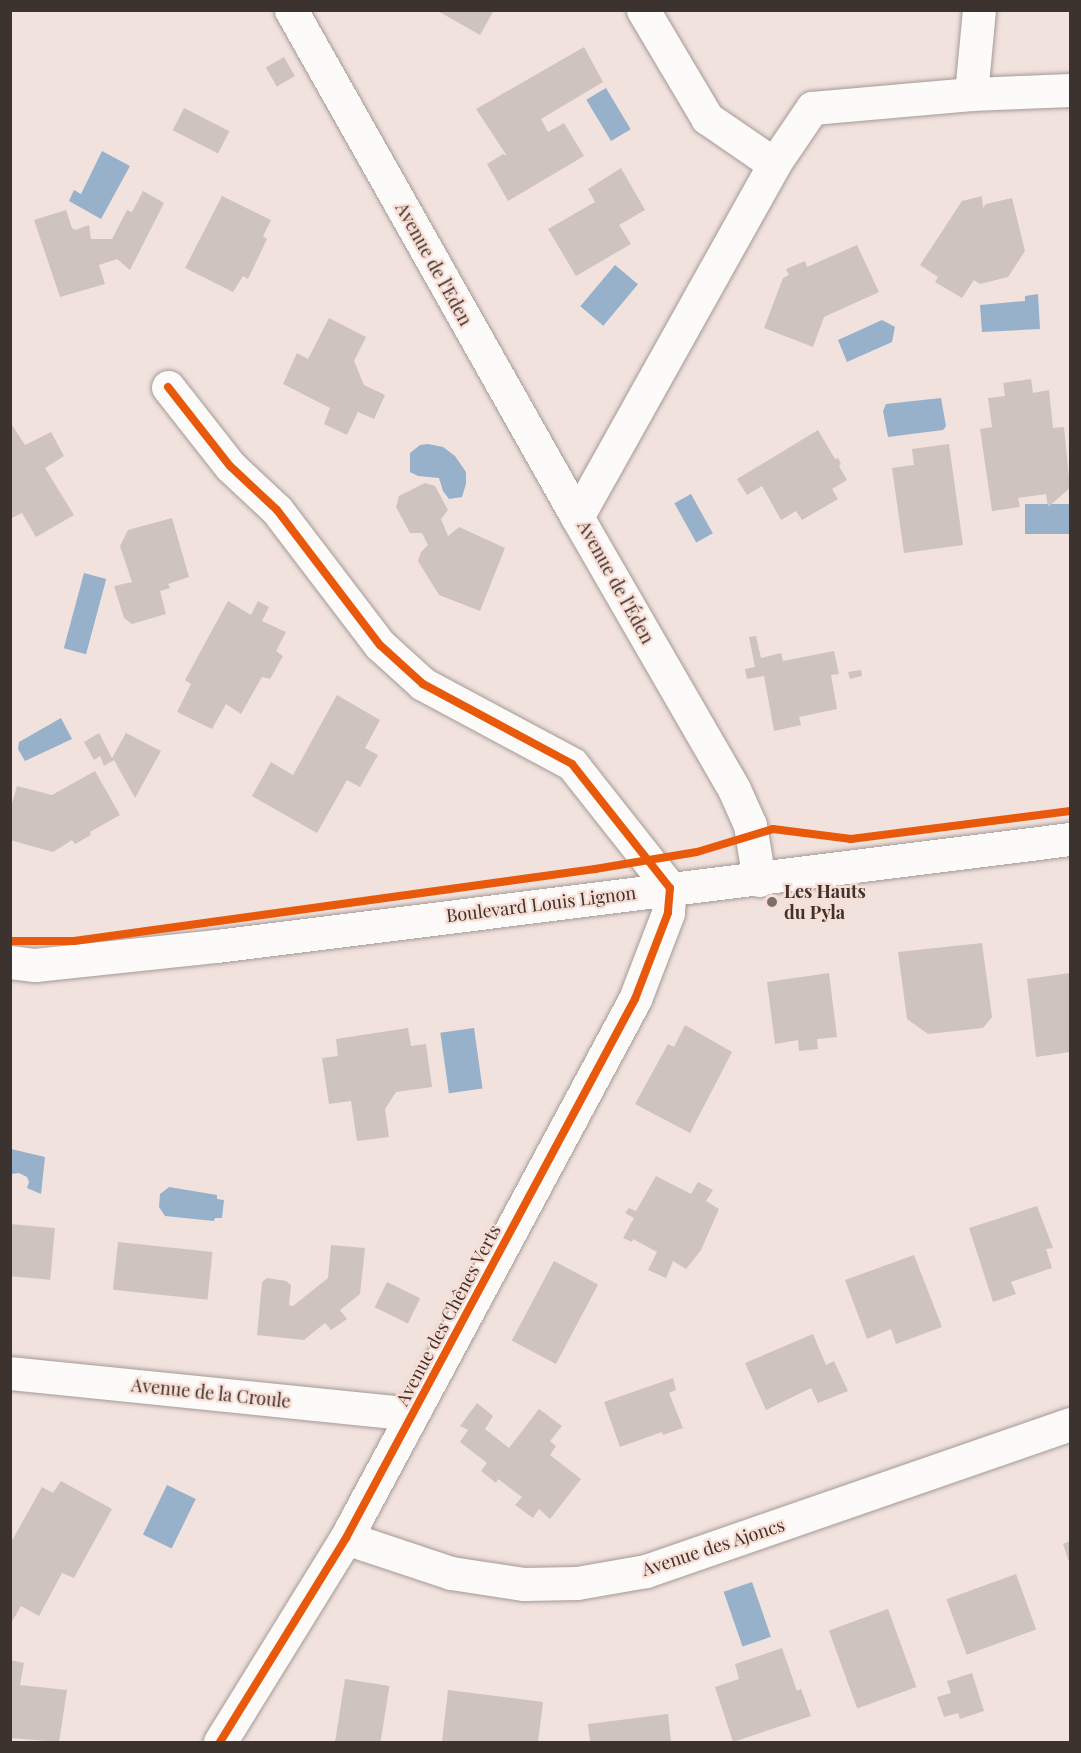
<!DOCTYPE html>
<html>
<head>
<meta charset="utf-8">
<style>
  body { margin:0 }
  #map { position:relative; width:1081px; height:1753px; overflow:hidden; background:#f1e2dd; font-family:"Playfair Display",serif }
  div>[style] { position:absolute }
  .water>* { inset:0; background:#97b1ca; transform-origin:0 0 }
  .building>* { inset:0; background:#cfc3bf; transform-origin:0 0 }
  .roads { filter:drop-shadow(0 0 2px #a59a97) drop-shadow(0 0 2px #a59a97) }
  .street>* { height:33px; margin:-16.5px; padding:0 16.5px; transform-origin:16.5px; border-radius:16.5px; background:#fdfbfa }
  .secondary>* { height:33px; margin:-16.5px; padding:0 16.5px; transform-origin:16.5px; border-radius:16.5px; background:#fdfbfa }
  .cycleway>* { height:8px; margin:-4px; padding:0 4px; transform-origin:4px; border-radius:4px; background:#e8590c }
  .dots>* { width:16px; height:16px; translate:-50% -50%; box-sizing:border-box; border:3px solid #f9ded5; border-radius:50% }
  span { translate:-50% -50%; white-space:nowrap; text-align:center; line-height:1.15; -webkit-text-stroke:4.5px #f9ded5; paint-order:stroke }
  .street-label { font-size:18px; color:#3c322e }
  .poi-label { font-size:18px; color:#3c322e; font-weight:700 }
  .left { translate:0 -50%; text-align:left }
  .frame { position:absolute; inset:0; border:12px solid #3c322e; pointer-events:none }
</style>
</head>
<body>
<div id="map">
  <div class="water">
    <i style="left:606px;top:88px;width:48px;height:23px;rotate:59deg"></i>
    <i style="clip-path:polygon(102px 151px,130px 166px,101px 219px,69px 201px,74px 190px,81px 194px)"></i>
    <i style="left:615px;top:265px;width:30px;height:54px;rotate:40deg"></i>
    <i style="clip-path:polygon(1038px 294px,1040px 329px,982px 332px,980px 305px,1025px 301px,1025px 296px)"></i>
    <i style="clip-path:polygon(882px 320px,895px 327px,892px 342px,847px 362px,838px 340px)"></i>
    <i style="clip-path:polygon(941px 398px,946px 426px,943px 430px,888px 437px,883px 411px,886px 404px)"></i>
    <i style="clip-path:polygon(428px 444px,443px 447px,455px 456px,466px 472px,466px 484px,462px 497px,449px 499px,443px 491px,439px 478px,418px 476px,410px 472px,410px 453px,420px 445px)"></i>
    <i style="left:691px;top:494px;width:45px;height:19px;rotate:61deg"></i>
    <i style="left:1070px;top:504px;width:30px;height:45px;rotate:90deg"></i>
    <i style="left:84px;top:573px;width:23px;height:78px;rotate:15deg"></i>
    <i style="clip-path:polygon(61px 718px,72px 739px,25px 761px,18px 749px,19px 742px)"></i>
    <i style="left:474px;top:1028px;width:61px;height:34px;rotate:82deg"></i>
    <i style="clip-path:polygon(11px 1149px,45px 1157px,41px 1194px,27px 1188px,29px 1182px,27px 1177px,19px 1173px,11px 1174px)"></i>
    <i style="clip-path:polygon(169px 1187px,217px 1195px,217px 1199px,224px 1200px,222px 1218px,215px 1218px,214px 1221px,165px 1216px,159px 1207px,160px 1194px)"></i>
    <i style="left:167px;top:1485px;width:32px;height:55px;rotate:26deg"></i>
    <i style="left:752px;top:1582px;width:58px;height:30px;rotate:71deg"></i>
  </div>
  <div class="building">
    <i style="clip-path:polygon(436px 10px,494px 10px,480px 35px)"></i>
    <i style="clip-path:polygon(584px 47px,603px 82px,541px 119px,548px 132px,564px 123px,584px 156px,508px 201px,487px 164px,503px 154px,507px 156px,476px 109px)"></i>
    <i style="left:284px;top:57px;width:22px;height:21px;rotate:60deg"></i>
    <i style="left:184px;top:108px;width:51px;height:25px;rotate:27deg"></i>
    <i style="clip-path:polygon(621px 168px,645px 210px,619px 225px,631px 244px,576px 276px,548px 229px,595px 202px,588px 189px)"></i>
    <i style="clip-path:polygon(143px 191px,164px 203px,130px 270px,117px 259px,99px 265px,105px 284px,60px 297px,34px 220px,66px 210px,72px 228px,75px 230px,89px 225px,91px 239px,112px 239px,127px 210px,132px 212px)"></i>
    <i style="clip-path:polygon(222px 196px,271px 220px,263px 236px,267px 239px,248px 279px,243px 276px,233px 292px,185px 268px)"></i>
    <i style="clip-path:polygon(982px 196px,983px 208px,986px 204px,1012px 198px,1025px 251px,1008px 277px,980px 284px,974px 280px,962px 298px,935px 282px,938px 277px,920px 265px,962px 201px)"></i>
    <i style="clip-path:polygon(857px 245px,879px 292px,824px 317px,813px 347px,764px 328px,783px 278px,789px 275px,786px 269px,805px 261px,807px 267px)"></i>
    <i style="clip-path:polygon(329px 318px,366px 337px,354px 361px,364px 385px,385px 395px,374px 419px,358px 412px,347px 435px,324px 424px,330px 408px,283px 384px,297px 353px,308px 359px)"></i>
    <i style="clip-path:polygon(1031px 379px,1033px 393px,1049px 390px,1053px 428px,1064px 427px,1070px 488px,1048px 507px,1046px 494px,1018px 498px,1020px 507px,992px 511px,980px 429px,992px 427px,988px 398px,1005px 396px,1003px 383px)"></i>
    <i style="clip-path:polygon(10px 422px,25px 445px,51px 432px,64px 456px,45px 468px,74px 515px,36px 537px,22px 513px,10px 519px)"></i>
    <i style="clip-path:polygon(818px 430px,835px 459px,838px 458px,841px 464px,839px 466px,847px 480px,832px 489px,838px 499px,802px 520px,796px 511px,781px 520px,762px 486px,747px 495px,737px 479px)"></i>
    <i style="clip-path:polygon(949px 444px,963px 545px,904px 553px,892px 468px,914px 465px,912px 449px)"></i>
    <i style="clip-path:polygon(425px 483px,435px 486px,448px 510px,441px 519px,448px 536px,459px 527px,505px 548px,480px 611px,439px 595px,418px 561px,421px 552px,428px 545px,422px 533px,410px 533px,396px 507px,399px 496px)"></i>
    <i style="clip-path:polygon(172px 518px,189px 577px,168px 584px,170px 588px,160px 591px,166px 614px,132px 624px,124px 618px,114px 586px,132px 582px,120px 546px,128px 530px)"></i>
    <i style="clip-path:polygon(228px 601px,251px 615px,258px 601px,269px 607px,262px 621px,286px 632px,276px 651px,283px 656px,270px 679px,262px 677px,241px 714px,226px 704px,212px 729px,177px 712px,191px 684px,185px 680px)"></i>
    <i style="clip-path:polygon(756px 636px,761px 658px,781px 653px,783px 661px,834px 651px,839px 674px,831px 675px,837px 709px,799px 717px,801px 725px,774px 731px,764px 676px,747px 679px,745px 669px,755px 667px,749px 637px)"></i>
    <i style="clip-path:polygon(861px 670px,862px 676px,850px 679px,848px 672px)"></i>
    <i style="clip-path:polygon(337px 695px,380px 720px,365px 748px,378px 755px,360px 787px,347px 780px,317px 833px,252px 796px,271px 762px,293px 775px)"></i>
    <i style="clip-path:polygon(99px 733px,112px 758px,126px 733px,161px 751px,135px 798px,114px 760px,104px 766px,100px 756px,94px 760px,84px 742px)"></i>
    <i style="clip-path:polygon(95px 771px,120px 815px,90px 832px,91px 835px,75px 844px,72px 840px,53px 852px,10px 840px,10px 811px,17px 786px,52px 795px)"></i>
    <i style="clip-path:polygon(982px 943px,992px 1017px,983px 1028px,928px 1034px,907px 1019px,898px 952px)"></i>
    <i style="clip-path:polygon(829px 973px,837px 1037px,817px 1039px,818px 1049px,799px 1051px,798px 1040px,775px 1044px,767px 982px)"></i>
    <i style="clip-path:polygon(1070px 973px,1070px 1052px,1036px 1057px,1027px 979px)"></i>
    <i style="clip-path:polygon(685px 1025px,732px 1052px,690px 1133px,635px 1104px,668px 1044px,674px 1047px)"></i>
    <i style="clip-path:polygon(408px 1028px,411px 1046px,426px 1044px,432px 1087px,396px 1092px,385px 1109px,389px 1137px,357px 1141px,351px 1101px,329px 1104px,322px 1058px,338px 1056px,336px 1039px)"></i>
    <i style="clip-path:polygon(656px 1176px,691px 1194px,698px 1182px,713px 1190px,706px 1201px,719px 1209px,701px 1250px,686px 1269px,673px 1261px,666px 1278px,648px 1270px,657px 1252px,633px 1239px,632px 1242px,623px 1238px,634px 1218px,625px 1213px,629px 1208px,636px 1211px)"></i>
    <i style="clip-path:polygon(1037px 1206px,1053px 1248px,1046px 1249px,1052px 1268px,1011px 1282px,1016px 1294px,993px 1302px,969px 1228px)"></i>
    <i style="left:10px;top:1224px;width:45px;height:52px;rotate:5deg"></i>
    <i style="left:118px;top:1242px;width:95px;height:48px;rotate:6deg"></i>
    <i style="clip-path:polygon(331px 1245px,365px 1248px,360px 1294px,340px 1310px,347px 1319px,331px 1330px,325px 1323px,304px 1340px,257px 1335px,262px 1282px,267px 1278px,286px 1281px,291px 1285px,289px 1305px,293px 1306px,328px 1278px)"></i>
    <i style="clip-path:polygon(914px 1255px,942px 1327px,896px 1344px,891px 1329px,867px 1339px,845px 1280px)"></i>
    <i style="left:554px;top:1261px;width:50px;height:90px;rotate:28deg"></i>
    <i style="left:387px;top:1282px;width:37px;height:28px;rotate:26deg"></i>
    <i style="clip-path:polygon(813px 1334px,826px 1365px,834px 1361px,848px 1391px,818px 1403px,811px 1388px,766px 1410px,745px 1363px)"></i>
    <i style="clip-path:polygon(673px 1378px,676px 1390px,669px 1393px,683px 1428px,663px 1435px,662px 1432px,620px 1447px,604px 1402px)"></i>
    <i style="clip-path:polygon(477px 1403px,493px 1416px,485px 1429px,509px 1448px,539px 1409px,562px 1426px,550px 1441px,556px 1446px,550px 1455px,581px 1479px,550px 1519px,539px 1509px,533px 1518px,515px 1505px,522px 1497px,498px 1479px,496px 1483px,481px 1471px,487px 1463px,460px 1442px,468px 1430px,460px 1426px)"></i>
    <i style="clip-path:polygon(61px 1481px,112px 1509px,74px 1578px,62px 1573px,39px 1616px,21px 1606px,10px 1625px,10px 1544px,42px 1487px,53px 1493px)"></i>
    <i style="clip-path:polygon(1070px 1541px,1070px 1565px,1063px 1544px)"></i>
    <i style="left:1016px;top:1574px;width:59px;height:74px;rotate:70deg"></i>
    <i style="left:888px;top:1609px;width:83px;height:63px;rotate:70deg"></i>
    <i style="clip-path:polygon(782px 1648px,797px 1691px,801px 1689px,811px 1716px,733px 1742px,715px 1687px,739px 1679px,735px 1664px)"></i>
    <i style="clip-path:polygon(10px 1660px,24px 1663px,20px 1685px,67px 1690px,59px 1742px,10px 1738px)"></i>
    <i style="clip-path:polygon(972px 1673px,984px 1711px,960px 1719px,958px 1713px,944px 1717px,937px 1697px,951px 1693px,947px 1681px)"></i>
    <i style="left:345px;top:1679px;width:45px;height:64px;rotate:9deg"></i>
    <i style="clip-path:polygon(448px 1690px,543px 1702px,538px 1742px,442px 1742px)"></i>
    <i style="clip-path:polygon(668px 1714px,671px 1742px,590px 1742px,588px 1724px)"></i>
  </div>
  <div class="roads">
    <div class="street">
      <i style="left:291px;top:10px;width:582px;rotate:60.57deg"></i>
      <i style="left:643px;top:10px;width:126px;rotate:59.3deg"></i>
      <i style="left:707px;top:118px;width:81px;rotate:34.5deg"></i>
      <i style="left:971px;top:94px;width:84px;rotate:-84.6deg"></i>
      <i style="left:168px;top:387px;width:100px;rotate:51.9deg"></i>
      <i style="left:230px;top:466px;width:64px;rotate:43.1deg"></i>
      <i style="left:277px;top:510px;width:170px;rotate:52.7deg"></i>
      <i style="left:380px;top:645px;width:58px;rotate:42.2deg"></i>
      <i style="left:423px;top:684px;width:169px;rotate:28.2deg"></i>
      <i style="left:572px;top:764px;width:158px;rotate:51.7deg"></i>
      <i style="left:670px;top:888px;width:25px;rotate:95deg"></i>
      <i style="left:668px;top:913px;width:92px;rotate:111deg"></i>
      <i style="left:635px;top:999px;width:612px;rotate:118.2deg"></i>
      <i style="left:346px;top:1538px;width:240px;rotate:121.7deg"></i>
      <i style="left:759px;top:880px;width:56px;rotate:-99.3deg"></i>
      <i style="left:750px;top:825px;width:39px;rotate:-114deg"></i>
      <i style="left:734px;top:789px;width:314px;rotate:-120deg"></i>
      <i style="left:577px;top:517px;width:404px;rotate:-60.8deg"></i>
      <i style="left:774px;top:164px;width:68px;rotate:-55.8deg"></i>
      <i style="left:812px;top:108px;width:160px;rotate:-5deg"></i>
      <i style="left:971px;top:94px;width:99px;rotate:-2.3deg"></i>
      <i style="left:10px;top:1373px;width:404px;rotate:5.8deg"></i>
      <i style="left:346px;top:1538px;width:111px;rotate:18.4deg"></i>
      <i style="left:451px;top:1573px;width:74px;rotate:8.6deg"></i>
      <i style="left:524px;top:1584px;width:53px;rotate:-1.1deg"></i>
      <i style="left:577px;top:1583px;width:70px;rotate:-9.9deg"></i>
      <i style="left:646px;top:1571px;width:449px;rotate:-19.1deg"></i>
    </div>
    <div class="secondary">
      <i style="left:10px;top:962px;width:25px;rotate:7deg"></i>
      <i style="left:35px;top:965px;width:183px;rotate:-6deg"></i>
      <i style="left:217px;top:946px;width:860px;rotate:-7.15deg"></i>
    </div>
  </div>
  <div class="cycleway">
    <i style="left:168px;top:387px;width:100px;rotate:51.9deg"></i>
    <i style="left:230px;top:466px;width:64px;rotate:43.1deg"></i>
    <i style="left:277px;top:510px;width:170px;rotate:52.7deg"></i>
    <i style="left:380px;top:645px;width:58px;rotate:42.2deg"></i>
    <i style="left:423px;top:684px;width:169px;rotate:28.2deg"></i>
    <i style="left:572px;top:764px;width:158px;rotate:51.7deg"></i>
    <i style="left:670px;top:888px;width:25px;rotate:95deg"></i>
    <i style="left:668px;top:913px;width:92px;rotate:111deg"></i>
    <i style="left:635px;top:999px;width:612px;rotate:118.2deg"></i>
    <i style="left:346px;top:1538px;width:240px;rotate:121.7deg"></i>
    <i style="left:10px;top:941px;width:64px"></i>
    <i style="left:74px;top:941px;width:526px;rotate:-7.87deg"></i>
    <i style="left:595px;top:869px;width:103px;rotate:-9.5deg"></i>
    <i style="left:697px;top:852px;width:79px;rotate:-16.8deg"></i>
    <i style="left:773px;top:829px;width:79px;rotate:7.3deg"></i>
    <i style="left:851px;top:839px;width:221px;rotate:-7.3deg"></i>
  </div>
  <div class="dots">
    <i style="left:772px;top:902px;background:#7b706b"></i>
  </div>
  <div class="street-label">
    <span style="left:434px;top:264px;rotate:61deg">Avenue de l'Eden</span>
    <span style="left:616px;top:582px;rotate:61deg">Avenue de l'Éden</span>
    <span style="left:541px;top:904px;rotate:-7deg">Boulevard Louis Lignon</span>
    <span style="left:448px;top:1315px;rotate:-62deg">Avenue des Chênes Verts</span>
    <span style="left:211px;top:1393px;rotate:6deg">Avenue de la Croule</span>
    <span style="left:713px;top:1547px;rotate:-18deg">Avenue des Ajoncs</span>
  </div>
  <div class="poi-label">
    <span class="left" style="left:784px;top:902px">Les Hauts<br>du Pyla</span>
  </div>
  <div class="frame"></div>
</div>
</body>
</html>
